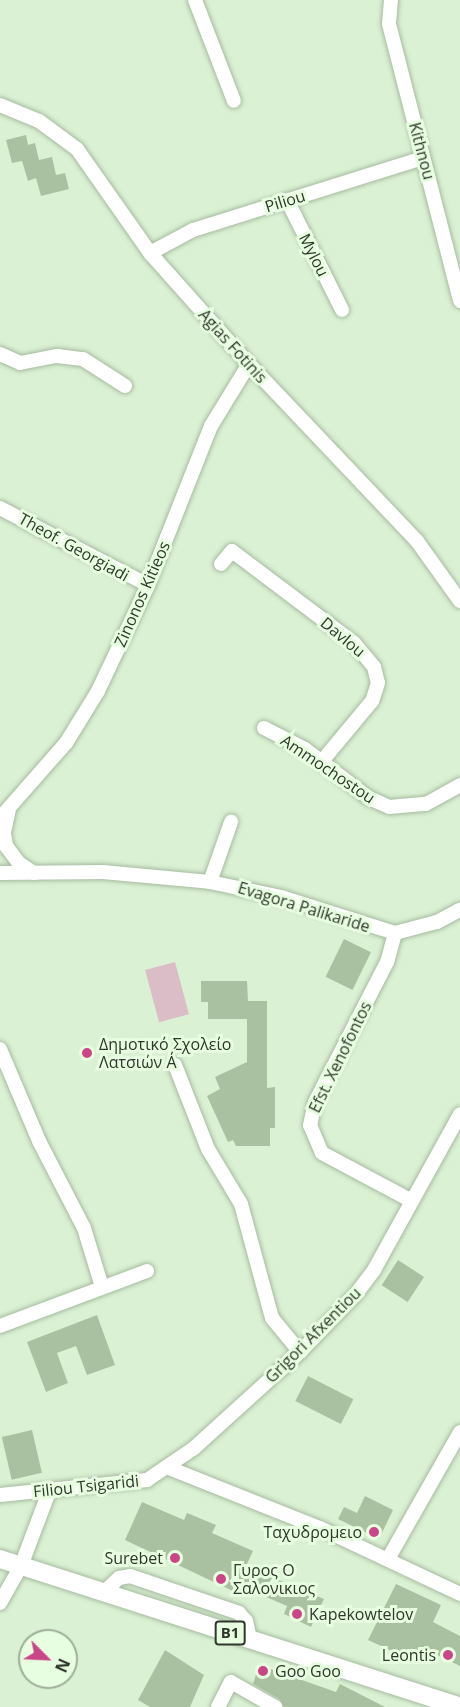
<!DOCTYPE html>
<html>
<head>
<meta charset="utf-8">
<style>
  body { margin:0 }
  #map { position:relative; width:460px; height:1707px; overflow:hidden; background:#dbf1d4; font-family:"Open Sans",sans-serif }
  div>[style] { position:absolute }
  .green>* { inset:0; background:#dbbdc8; transform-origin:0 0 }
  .building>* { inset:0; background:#aac1a1; transform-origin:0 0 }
  .roads { filter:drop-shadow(0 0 2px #a6bb9f) drop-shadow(0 0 2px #a6bb9f) }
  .minor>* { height:14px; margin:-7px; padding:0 7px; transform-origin:7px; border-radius:7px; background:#fff }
  .major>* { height:18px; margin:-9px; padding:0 9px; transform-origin:9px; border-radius:9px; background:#fff }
  .dots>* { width:16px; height:16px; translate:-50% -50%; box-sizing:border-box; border:3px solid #e8fee1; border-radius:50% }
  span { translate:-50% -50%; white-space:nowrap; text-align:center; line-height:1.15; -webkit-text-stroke:6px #e8fee1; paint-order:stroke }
  .shield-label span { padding:2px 4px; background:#e8fee1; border:2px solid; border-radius:4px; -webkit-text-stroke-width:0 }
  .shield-label { font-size:15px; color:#2f372c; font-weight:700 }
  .street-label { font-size:16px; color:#2f372c }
  .poi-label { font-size:16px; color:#2f372c }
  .left { translate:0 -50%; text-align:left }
  .right { translate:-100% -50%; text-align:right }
  .north { position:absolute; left:18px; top:1629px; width:60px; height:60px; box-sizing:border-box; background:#e8fee1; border:2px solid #9eae99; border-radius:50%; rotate:114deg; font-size:16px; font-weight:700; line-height:24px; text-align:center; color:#2f372c }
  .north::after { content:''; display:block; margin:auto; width:21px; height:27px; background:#cb4688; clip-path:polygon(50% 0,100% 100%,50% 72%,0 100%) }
</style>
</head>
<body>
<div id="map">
  <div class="green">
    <i style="left:175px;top:962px;width:54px;height:31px;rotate:75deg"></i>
  </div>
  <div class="building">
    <i style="clip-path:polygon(26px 135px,28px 145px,35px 143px,39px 160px,52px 157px,56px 175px,65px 173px,69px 189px,41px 196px,36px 178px,28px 181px,22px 161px,12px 163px,6px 140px)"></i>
    <i style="left:344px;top:939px;width:30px;height:42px;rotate:26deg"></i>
    <i style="clip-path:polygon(201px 981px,247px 981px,248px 1001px,267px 1001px,267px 1088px,275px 1087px,275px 1128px,270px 1128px,270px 1146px,236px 1146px,233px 1140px,228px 1142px,207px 1096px,220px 1089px,215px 1077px,247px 1062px,247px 1019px,208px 1019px,208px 1002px,201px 1002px)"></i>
    <i style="left:398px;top:1260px;width:31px;height:30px;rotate:33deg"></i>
    <i style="clip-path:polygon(97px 1315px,115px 1365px,87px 1375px,76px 1346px,57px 1353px,68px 1383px,46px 1392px,27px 1342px)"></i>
    <i style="left:308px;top:1376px;width:51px;height:28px;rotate:27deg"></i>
    <i style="left:32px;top:1430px;width:44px;height:31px;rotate:77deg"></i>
    <i style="clip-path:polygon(365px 1496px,393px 1510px,379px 1539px,338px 1519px,344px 1507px,357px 1513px)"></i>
    <i style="clip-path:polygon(142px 1502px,184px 1520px,187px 1513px,216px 1525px,212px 1533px,253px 1551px,246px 1566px,324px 1599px,311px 1627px,284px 1614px,287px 1606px,238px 1585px,235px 1592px,125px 1540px)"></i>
    <i style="clip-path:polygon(396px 1584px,441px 1605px,433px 1622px,460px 1636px,460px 1666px,421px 1647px,414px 1661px,368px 1640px)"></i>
    <i style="clip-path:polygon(165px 1650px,204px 1675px,190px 1707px,150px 1707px,138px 1700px)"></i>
    <i style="clip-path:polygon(259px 1665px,336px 1692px,340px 1684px,385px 1707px,284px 1707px,279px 1699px,253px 1684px)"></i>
  </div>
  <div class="roads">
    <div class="minor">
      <i style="left:195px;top:0;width:108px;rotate:68.9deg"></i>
      <i style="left:391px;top:0;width:24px;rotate:95deg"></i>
      <i style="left:389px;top:24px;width:286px;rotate:75.6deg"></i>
      <i style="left:0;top:105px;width:42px;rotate:22.3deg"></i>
      <i style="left:39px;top:121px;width:47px;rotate:36.4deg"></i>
      <i style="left:77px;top:149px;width:127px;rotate:54.9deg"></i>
      <i style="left:150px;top:253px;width:149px;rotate:48.3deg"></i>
      <i style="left:249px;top:364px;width:244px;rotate:46.5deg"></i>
      <i style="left:417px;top:541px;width:74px;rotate:54.4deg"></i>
      <i style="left:287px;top:200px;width:123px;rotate:63.4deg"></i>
      <i style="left:150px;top:253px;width:49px;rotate:-28.1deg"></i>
      <i style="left:193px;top:230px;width:241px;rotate:-17.4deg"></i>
      <i style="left:0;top:354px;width:22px;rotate:24deg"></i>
      <i style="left:20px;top:363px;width:38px;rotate:-11deg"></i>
      <i style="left:57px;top:356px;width:26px;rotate:7deg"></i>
      <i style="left:83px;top:359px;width:50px;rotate:32.7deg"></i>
      <i style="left:0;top:508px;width:167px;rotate:27.5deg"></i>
      <i style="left:221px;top:564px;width:17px;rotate:-50deg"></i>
      <i style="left:232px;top:551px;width:153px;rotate:37deg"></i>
      <i style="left:354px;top:643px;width:31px;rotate:50deg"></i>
      <i style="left:374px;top:667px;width:16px;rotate:76deg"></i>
      <i style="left:378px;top:683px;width:19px;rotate:108deg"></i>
      <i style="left:372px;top:701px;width:78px;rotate:129.8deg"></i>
      <i style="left:264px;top:728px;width:46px;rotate:27.1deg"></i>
      <i style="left:305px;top:749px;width:81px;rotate:37.4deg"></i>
      <i style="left:369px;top:798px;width:22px;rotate:24deg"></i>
      <i style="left:389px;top:807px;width:37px;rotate:-5deg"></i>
      <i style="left:426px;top:804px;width:39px;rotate:-29deg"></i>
      <i style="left:9px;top:809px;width:25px;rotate:102deg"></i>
      <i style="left:4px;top:833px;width:13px;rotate:81deg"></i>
      <i style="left:6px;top:846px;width:21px;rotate:53deg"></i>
      <i style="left:19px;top:863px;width:18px;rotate:34deg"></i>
      <i style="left:0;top:818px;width:100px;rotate:-48.7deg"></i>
      <i style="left:66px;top:743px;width:61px;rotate:-58.4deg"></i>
      <i style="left:98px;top:691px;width:117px;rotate:-64.7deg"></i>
      <i style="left:148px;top:585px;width:171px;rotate:-68.4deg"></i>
      <i style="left:211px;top:426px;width:73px;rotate:-58.5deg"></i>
      <i style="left:0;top:873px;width:103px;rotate:-0.6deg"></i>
      <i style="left:103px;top:872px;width:107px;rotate:5.3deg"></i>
      <i style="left:210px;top:882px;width:73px;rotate:11.9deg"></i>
      <i style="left:281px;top:897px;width:120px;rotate:17.5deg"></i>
      <i style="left:395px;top:933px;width:43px;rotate:-14.7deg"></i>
      <i style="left:437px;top:922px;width:26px;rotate:-28deg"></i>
      <i style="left:210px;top:882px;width:64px;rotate:-70.7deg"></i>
      <i style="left:395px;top:933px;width:30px;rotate:105deg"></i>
      <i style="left:387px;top:962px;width:157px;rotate:117.2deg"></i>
      <i style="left:315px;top:1102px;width:24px;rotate:102deg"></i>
      <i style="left:310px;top:1125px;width:30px;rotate:67deg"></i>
      <i style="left:322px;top:1153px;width:102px;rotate:28.1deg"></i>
      <i style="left:0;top:1049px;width:100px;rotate:67deg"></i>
      <i style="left:39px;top:1141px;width:98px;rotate:62.7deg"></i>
      <i style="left:84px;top:1228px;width:62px;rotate:73deg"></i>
      <i style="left:175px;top:1065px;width:90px;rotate:68.6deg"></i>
      <i style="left:208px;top:1149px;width:64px;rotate:59deg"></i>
      <i style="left:241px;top:1204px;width:118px;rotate:74.8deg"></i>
      <i style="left:272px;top:1318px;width:44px;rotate:50.5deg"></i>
      <i style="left:0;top:1326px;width:157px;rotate:-20.5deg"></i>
      <i style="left:169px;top:1468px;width:162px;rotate:21.7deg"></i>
      <i style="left:320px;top:1528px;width:155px;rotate:25.2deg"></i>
      <i style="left:0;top:1495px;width:148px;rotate:-5.8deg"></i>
      <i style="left:147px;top:1480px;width:57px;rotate:-34.2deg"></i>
      <i style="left:194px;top:1448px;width:143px;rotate:-42.2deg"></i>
      <i style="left:300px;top:1352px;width:81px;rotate:-46deg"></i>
      <i style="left:356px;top:1294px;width:30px;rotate:-53deg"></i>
      <i style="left:374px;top:1270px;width:178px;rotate:-61.1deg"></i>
      <i style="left:388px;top:1559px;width:146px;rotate:-60.4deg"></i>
      <i style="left:105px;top:1591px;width:19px;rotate:-43deg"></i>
      <i style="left:119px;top:1578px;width:11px;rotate:-10deg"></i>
      <i style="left:130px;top:1576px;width:115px;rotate:18.7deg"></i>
      <i style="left:239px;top:1613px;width:11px;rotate:49deg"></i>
      <i style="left:246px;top:1621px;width:18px;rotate:77deg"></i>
      <i style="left:0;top:1603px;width:43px;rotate:-60.4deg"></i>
      <i style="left:21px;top:1566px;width:79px;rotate:-69.3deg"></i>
      <i style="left:218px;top:1707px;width:28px;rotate:-63deg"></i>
      <i style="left:231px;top:1682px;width:51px;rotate:29.6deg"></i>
    </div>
    <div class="major">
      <i style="left:0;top:1559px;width:483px;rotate:17.8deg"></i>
    </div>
  </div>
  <div class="dots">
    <i style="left:87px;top:1053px;background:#cb4688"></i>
    <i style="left:374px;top:1532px;background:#cb4688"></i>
    <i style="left:175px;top:1558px;background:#cb4688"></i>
    <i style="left:221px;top:1579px;background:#cb4688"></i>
    <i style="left:297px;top:1614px;background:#cb4688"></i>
    <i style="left:448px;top:1655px;background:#cb4688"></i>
    <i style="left:263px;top:1671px;background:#cb4688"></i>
  </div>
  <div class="shield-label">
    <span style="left:230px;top:1633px">B1</span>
  </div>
  <div class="street-label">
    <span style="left:422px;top:151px;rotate:75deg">Kithnou</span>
    <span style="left:285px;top:201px;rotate:-17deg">Piliou</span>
    <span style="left:314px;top:255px;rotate:63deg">Mylou</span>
    <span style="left:233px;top:346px;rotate:48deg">Agias Fotinis</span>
    <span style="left:74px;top:547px;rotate:29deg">Theof. Georgiadi</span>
    <span style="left:142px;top:594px;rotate:-66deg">Zinonos Kitieos</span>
    <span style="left:343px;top:637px;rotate:40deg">Davlou</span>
    <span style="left:328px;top:769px;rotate:34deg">Ammochostou</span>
    <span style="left:304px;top:907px;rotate:17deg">Evagora Palikaride</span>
    <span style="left:340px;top:1057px;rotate:-64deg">Efst. Xenofontos</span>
    <span style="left:313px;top:1335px;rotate:-45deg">Grigori Afxentiou</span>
    <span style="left:86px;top:1486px;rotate:-6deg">Filiou Tsigaridi</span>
  </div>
  <div class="poi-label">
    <span class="left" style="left:99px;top:1053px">Δημοτικό Σχολείο<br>Λατσιών Α΄</span>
    <span class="right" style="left:362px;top:1532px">Ταχυδρομειο</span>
    <span class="right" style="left:163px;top:1558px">Surebet</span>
    <span class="left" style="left:233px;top:1579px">Γυρος Ο<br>Σαλονικιος</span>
    <span class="left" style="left:309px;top:1614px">Kapekowtelov</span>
    <span class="right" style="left:436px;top:1655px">Leontis</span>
    <span class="left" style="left:275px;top:1671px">Goo Goo</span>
  </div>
  <div class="north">N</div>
</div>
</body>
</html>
